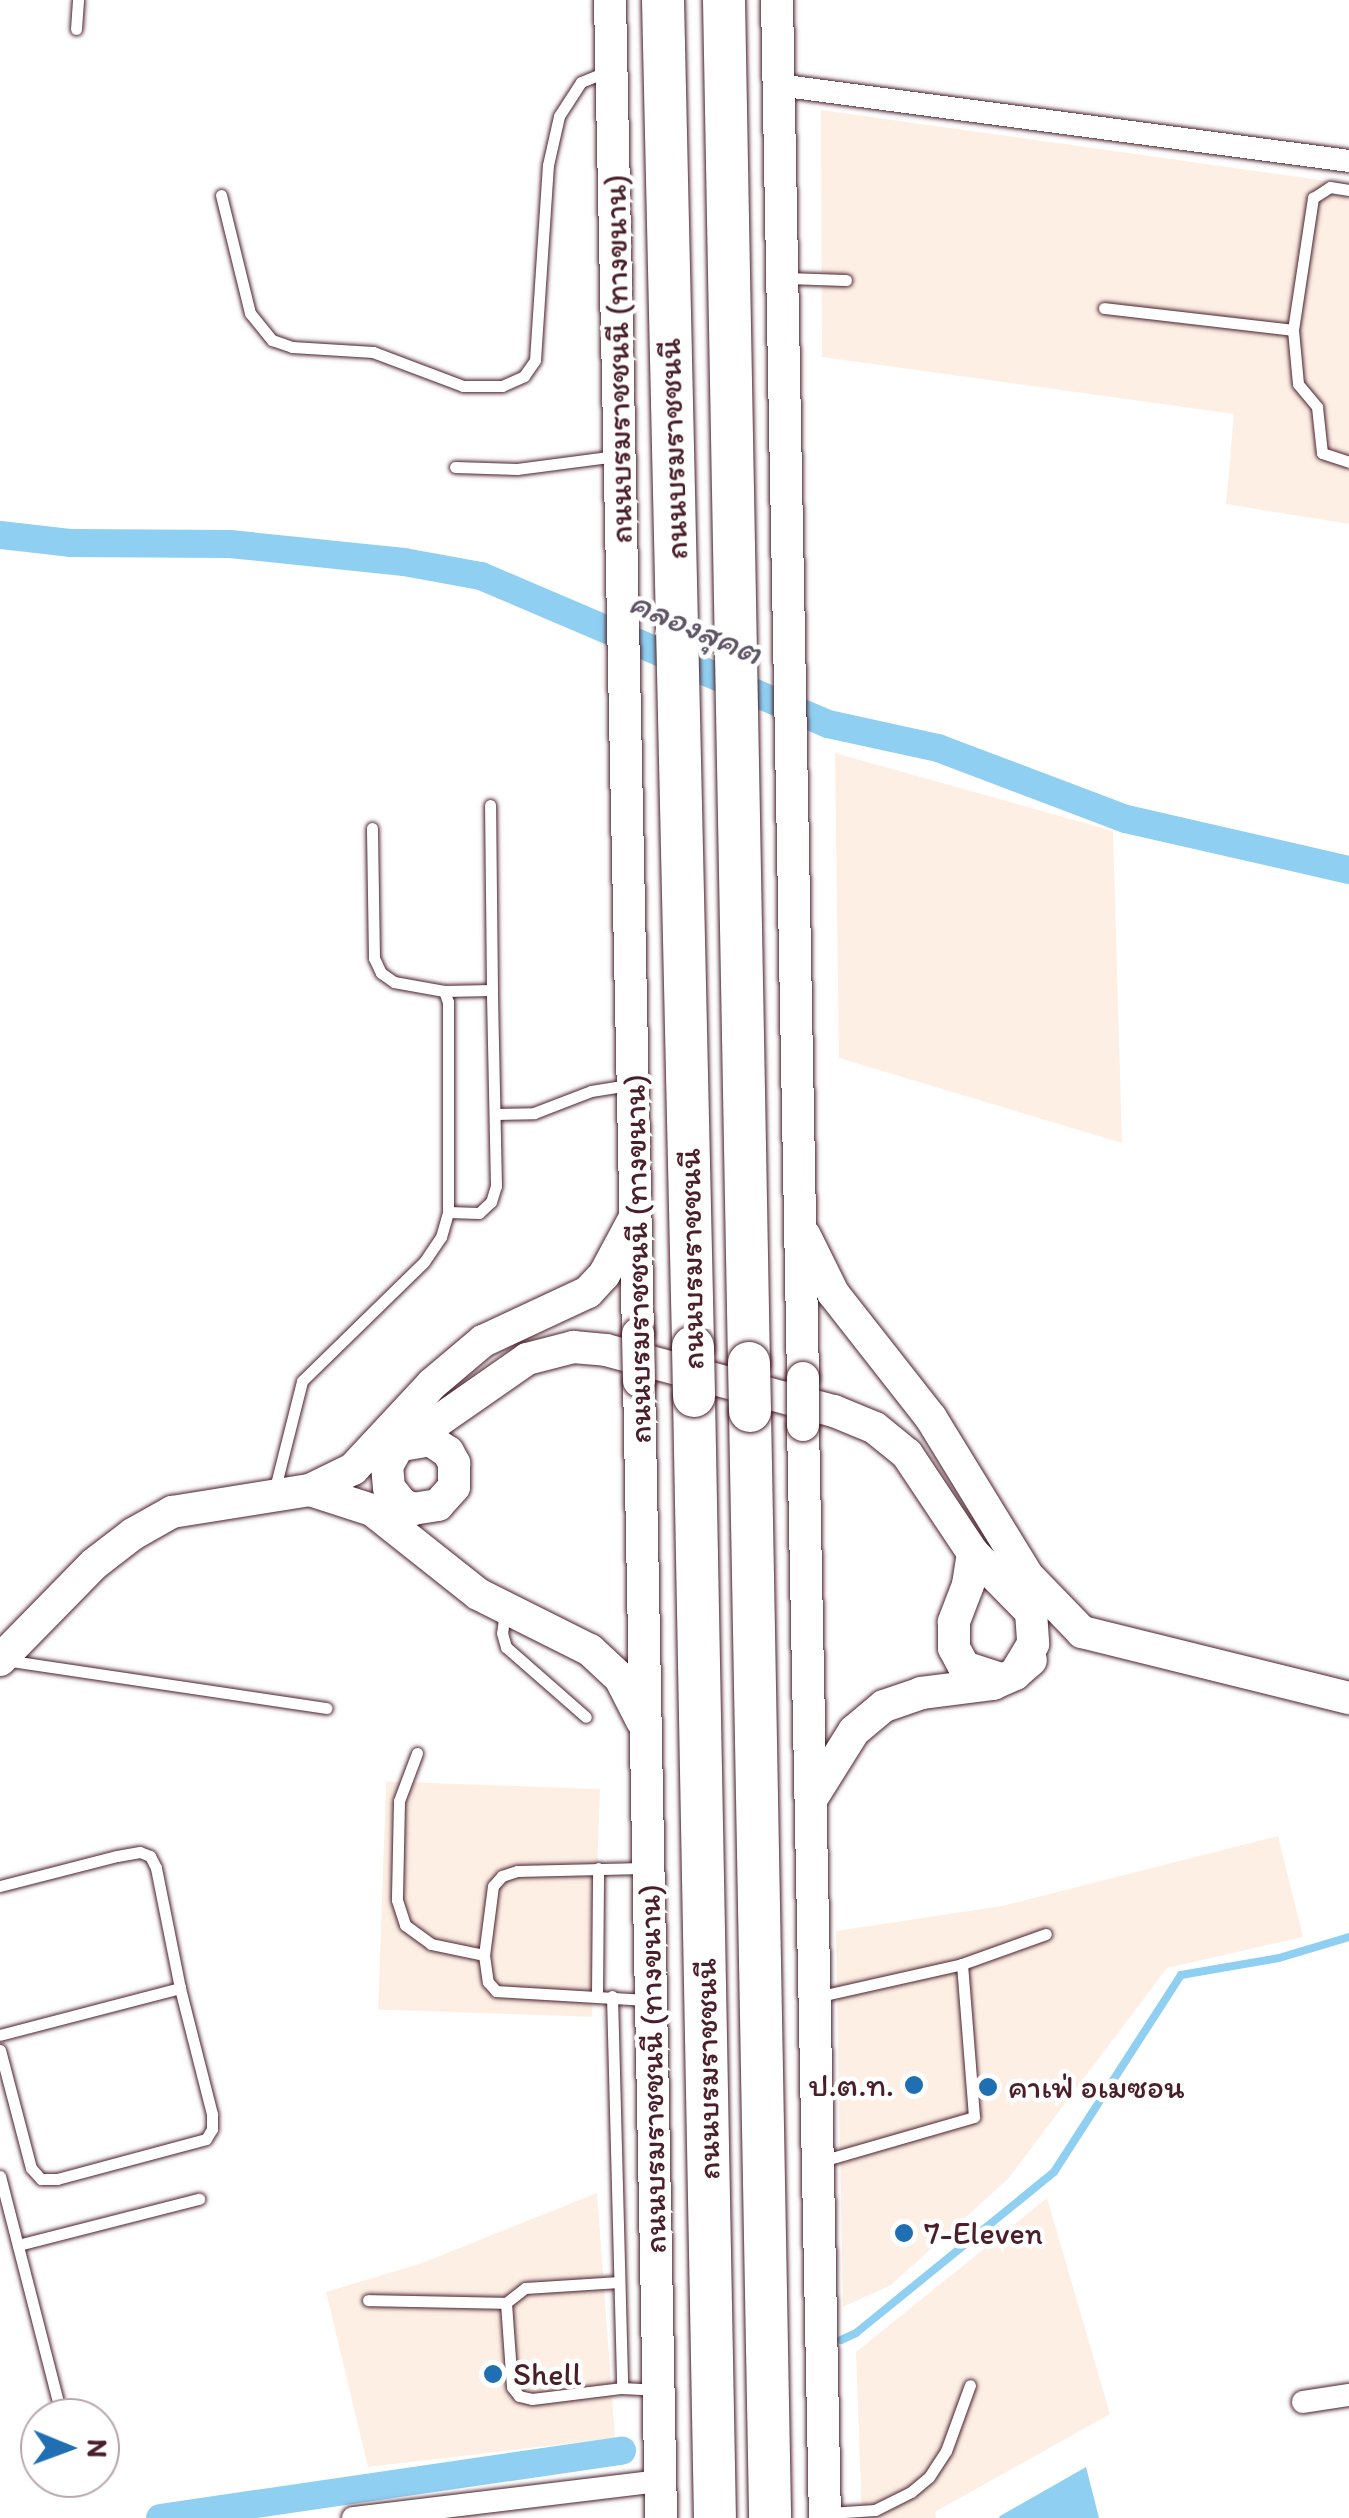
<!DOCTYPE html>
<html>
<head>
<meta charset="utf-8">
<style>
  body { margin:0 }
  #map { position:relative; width:1349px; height:2518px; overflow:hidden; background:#fff; font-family:Itim,"Playpen Sans Thai",sans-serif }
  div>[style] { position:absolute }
  .built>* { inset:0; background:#fdefe4; transform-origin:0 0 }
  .water>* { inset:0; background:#8fcff1 }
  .stream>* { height:8px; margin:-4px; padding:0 4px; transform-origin:4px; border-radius:4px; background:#8fcff1 }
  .canal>* { height:28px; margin:-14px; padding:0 14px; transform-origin:14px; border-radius:14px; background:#8fcff1 }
  .roads { filter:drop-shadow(0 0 2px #4a1f2b) drop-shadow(0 0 2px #4a1f2b) }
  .lane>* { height:11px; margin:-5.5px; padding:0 5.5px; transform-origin:5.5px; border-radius:5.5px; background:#fff }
  .street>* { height:22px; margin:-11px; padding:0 11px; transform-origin:11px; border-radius:11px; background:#fff }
  .secondary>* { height:32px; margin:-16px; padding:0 16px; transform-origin:16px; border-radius:16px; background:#fff }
  .highway>* { height:42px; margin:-21px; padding:0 21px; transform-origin:21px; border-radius:21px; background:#fff }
  .bridges { filter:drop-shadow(0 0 2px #4a1f2b) drop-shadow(0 0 2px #4a1f2b) }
  .secondary-bridge>* { height:32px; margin:-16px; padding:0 16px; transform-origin:16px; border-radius:16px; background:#fff }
  .highway-bridge>* { height:42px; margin:-21px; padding:0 21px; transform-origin:21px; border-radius:21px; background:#fff }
  .dots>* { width:28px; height:28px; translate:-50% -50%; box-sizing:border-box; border:5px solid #fff; border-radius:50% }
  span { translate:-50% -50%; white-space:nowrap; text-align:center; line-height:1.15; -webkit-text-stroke:9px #fff; paint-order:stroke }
  .street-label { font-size:32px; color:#4a1f2b }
  .poi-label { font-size:32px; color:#4a1f2b }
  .right { translate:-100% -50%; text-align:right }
  .left { translate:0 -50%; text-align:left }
  .water-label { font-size:35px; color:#5f5466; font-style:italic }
  .north { position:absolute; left:20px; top:2398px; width:100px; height:100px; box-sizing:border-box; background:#fff; border:2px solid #b7a5aa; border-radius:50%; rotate:91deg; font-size:28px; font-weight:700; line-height:40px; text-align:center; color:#4a1f2b }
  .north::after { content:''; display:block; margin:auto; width:35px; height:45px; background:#1f6fb2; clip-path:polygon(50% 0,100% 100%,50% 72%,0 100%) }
</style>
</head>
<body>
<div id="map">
  <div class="built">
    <i style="clip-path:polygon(821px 110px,1349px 184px,1349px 524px,1226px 504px,1234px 414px,822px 357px)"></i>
    <i style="clip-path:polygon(835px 753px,1113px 831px,1122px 1143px,839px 1058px)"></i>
    <i style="left:600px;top:1789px;width:228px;height:214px;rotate:92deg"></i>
    <i style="clip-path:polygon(1278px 1836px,1303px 1937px,1167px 1968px,1008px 2179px,891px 2285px,843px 2307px,836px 1931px,1002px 1906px)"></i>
    <i style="clip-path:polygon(597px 2193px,615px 2438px,368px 2467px,326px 2292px,422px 2263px)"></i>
    <i style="clip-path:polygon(1047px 2198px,1110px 2414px,935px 2512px,936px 2518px,862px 2518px,856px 2352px)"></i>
  </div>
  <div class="water">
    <i style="clip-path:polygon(1086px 2467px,1099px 2518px,999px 2518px,1000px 2516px)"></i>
  </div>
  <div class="stream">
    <i style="left:841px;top:2340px;width:17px;rotate:-25deg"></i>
    <i style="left:856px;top:2333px;width:255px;rotate:-39.1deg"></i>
    <i style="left:1054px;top:2172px;width:234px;rotate:-57.2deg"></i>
    <i style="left:1181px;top:1975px;width:99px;rotate:-9.8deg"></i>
    <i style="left:1279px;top:1958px;width:73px;rotate:-16.7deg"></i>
  </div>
  <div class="canal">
    <i style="left:0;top:535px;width:70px;rotate:6.5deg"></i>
    <i style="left:70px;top:543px;width:160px;rotate:0.4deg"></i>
    <i style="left:230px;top:544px;width:175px;rotate:5.9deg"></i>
    <i style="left:404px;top:562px;width:78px;rotate:10.3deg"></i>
    <i style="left:481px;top:576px;width:377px;rotate:23.1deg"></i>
    <i style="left:828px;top:724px;width:113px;rotate:12.3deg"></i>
    <i style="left:938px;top:748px;width:201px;rotate:20.7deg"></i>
    <i style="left:1126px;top:819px;width:229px;rotate:12.9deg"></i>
    <i style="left:160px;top:2518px;width:467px;rotate:-8.3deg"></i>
  </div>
  <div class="roads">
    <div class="lane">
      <i style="left:76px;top:29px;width:29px;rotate:-86deg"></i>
      <i style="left:221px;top:195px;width:122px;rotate:76.2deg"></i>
      <i style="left:250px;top:313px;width:35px;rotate:51deg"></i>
      <i style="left:272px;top:340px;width:21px;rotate:19deg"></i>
      <i style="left:292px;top:347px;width:81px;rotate:3.5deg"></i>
      <i style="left:373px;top:352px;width:96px;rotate:20.7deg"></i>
      <i style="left:463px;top:386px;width:39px"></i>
      <i style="left:502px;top:386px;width:24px;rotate:-24deg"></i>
      <i style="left:524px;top:376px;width:19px;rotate:-55deg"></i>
      <i style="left:535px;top:360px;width:195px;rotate:-86.2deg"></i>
      <i style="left:548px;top:165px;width:50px;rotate:-77.3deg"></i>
      <i style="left:559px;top:116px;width:40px;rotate:-57.1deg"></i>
      <i style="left:581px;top:82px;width:29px;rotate:-22deg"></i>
      <i style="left:785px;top:278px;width:61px;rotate:1.9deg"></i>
      <i style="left:1104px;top:308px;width:190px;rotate:6.6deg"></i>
      <i style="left:1293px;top:330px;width:54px;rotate:84.7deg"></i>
      <i style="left:1298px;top:384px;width:30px;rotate:50deg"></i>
      <i style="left:1317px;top:407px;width:46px;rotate:83.8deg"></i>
      <i style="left:1322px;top:453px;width:28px;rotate:18deg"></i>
      <i style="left:1293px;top:330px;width:134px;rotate:-81.4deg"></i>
      <i style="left:1313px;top:198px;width:20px;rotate:-33deg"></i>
      <i style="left:1330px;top:187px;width:19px;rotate:9deg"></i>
      <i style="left:455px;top:467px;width:62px;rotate:1.8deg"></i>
      <i style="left:517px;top:469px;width:100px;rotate:-7.5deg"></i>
      <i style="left:444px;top:991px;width:48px;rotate:-1.2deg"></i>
      <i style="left:492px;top:990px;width:185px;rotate:-90.6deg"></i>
      <i style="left:495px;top:1114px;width:39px;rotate:-1deg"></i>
      <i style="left:534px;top:1113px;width:61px;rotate:-21.1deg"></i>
      <i style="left:591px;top:1091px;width:38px;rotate:-9deg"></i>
      <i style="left:448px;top:1212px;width:31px;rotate:2deg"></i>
      <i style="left:479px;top:1213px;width:16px;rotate:-43deg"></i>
      <i style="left:491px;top:1202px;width:17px;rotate:-73deg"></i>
      <i style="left:496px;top:1186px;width:196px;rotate:-91.2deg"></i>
      <i style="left:274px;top:1492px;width:114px;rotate:-75.8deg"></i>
      <i style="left:302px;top:1381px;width:170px;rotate:-44.3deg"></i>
      <i style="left:424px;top:1262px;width:30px;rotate:-56deg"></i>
      <i style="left:441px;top:1237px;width:26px;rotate:-74deg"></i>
      <i style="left:448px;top:1212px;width:210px;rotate:-90deg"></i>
      <i style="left:448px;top:1002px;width:12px;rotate:-110deg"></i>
      <i style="left:444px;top:991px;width:51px;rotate:-169.8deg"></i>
      <i style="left:394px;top:982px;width:16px;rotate:-145deg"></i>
      <i style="left:381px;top:973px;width:17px;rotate:-115deg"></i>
      <i style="left:374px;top:958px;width:130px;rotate:-90.9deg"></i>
      <i style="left:505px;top:1610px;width:23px;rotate:97deg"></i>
      <i style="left:502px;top:1633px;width:15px;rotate:74deg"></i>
      <i style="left:506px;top:1647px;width:106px;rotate:41.2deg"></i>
      <i style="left:5px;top:1660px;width:325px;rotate:8.5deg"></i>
      <i style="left:417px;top:1753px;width:51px;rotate:110.6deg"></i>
      <i style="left:399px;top:1801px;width:99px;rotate:91.2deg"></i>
      <i style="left:397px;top:1900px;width:26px;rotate:72deg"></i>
      <i style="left:405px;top:1925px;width:32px;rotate:36deg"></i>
      <i style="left:431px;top:1944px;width:54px;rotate:11.7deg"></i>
      <i style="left:644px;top:1868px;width:127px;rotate:178.6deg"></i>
      <i style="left:517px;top:1871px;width:16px;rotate:162deg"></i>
      <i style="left:502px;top:1876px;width:13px;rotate:132deg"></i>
      <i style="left:493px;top:1886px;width:70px;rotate:97.4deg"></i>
      <i style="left:484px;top:1955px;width:27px;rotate:82deg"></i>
      <i style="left:488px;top:1982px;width:12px;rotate:48deg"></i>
      <i style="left:496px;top:1991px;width:150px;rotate:3.4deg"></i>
      <i style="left:0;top:1886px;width:121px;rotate:-14.4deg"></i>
      <i style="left:117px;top:1856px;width:23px;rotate:-10deg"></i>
      <i style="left:140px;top:1852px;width:11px;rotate:22deg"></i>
      <i style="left:150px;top:1856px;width:13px;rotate:63deg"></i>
      <i style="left:156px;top:1868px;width:122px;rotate:78.7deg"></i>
      <i style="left:180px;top:1988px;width:186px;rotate:165.4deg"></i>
      <i style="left:962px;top:1964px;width:89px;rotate:-19.7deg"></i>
      <i style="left:597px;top:1995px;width:127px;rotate:-89.5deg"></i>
      <i style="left:612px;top:1996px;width:392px;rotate:88.5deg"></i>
      <i style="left:622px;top:2388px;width:33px;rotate:3deg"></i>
      <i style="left:816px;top:1997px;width:150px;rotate:-12.7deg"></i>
      <i style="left:962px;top:1964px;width:153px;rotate:85.5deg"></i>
      <i style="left:974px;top:2117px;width:158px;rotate:163.9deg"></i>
      <i style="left:0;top:2050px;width:122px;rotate:75.3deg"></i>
      <i style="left:31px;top:2168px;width:15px;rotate:48deg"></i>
      <i style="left:41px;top:2179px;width:16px"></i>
      <i style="left:57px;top:2179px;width:154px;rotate:-15deg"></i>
      <i style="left:206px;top:2139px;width:12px;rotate:-59deg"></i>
      <i style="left:212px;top:2129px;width:15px;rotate:-90deg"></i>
      <i style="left:212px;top:2114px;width:130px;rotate:-104.3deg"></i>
      <i style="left:0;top:2176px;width:241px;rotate:75.6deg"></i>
      <i style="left:18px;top:2245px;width:187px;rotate:-14.3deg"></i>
      <i style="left:619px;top:2282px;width:94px;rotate:176.3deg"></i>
      <i style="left:525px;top:2288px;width:24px;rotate:142deg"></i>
      <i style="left:506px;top:2303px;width:84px;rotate:85.9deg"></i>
      <i style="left:512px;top:2387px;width:11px;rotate:52deg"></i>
      <i style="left:519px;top:2396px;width:13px;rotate:13deg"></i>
      <i style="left:532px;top:2399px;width:91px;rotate:-7deg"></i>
      <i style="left:368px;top:2300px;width:138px;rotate:1.2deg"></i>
      <i style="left:829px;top:2513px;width:46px;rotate:-3.7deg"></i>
      <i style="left:875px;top:2510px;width:40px;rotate:-26.6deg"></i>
      <i style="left:911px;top:2492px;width:23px;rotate:-40deg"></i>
      <i style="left:929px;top:2477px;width:31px;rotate:-57deg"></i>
      <i style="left:946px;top:2451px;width:70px;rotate:-70deg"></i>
    </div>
    <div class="street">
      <i style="left:778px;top:85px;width:576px;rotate:7.58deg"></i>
      <i style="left:1303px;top:2402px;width:47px;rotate:-8.7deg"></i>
      <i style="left:353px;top:2518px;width:309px;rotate:-6.9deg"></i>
    </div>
    <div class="secondary">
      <i style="left:610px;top:0;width:1334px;rotate:88.8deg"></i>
      <i style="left:777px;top:0;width:1378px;rotate:88.92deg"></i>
      <i style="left:805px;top:1236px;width:64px;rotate:63.8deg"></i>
      <i style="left:833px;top:1293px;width:159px;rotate:51.9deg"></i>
      <i style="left:931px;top:1418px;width:185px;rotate:58.5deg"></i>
      <i style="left:1028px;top:1576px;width:78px;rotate:46deg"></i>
      <i style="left:1082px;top:1632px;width:275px;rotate:13.9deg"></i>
      <i style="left:639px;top:1381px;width:1137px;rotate:88.89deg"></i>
      <i style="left:803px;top:1425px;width:1093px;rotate:88.85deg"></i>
      <i style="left:408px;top:1442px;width:145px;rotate:-34.9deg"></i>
      <i style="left:527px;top:1359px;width:48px;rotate:-14.6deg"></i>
      <i style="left:573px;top:1347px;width:33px;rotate:5deg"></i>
      <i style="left:606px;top:1350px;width:236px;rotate:15deg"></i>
      <i style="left:834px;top:1411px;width:44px;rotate:22.5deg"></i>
      <i style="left:875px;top:1428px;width:41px;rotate:39.1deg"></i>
      <i style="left:907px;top:1454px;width:119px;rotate:56.3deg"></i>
      <i style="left:973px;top:1553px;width:83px;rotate:45.5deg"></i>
      <i style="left:1031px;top:1612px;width:32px;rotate:86deg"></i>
      <i style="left:1033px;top:1644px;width:35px;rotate:121deg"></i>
      <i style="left:402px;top:1445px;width:28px;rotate:-10deg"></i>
      <i style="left:430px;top:1440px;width:22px;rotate:34deg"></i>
      <i style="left:448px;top:1452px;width:13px;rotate:61deg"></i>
      <i style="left:454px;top:1463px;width:24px;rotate:90deg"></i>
      <i style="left:454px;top:1487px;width:24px;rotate:132deg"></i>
      <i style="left:438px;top:1505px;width:24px;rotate:171deg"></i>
      <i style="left:414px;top:1509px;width:12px;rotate:-160deg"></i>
      <i style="left:403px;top:1505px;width:22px;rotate:-129deg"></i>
      <i style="left:389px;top:1488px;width:22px;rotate:-95deg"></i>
      <i style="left:387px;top:1466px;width:43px;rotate:-60.4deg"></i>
      <i style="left:310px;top:1490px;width:65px;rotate:17.9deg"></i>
      <i style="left:372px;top:1510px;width:135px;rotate:38.4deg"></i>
      <i style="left:478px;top:1594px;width:125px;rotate:26.6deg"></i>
      <i style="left:590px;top:1650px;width:41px;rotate:43deg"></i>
      <i style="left:620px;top:1678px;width:48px;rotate:62.9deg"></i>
      <i style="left:973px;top:1553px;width:32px;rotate:99deg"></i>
      <i style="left:968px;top:1585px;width:40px;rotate:111deg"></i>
      <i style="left:954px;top:1622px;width:26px;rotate:90deg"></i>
      <i style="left:954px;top:1648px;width:21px;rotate:62deg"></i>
      <i style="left:964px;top:1667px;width:40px;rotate:18deg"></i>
      <i style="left:0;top:1660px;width:134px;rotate:-45.6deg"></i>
      <i style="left:94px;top:1564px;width:49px;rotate:-37.6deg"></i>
      <i style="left:133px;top:1534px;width:45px;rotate:-29.4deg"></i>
      <i style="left:172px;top:1512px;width:140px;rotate:-9.1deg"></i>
      <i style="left:310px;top:1490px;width:48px;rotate:-26deg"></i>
      <i style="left:353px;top:1469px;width:116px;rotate:-47.1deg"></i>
      <i style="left:432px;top:1384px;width:67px;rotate:-40.1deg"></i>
      <i style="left:483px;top:1341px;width:116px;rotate:-25deg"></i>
      <i style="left:588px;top:1292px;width:23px;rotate:-47deg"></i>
      <i style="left:604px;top:1275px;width:61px;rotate:-61.8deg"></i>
      <i style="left:812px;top:1798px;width:79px;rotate:-57.9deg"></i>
      <i style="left:854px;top:1731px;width:39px;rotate:-40deg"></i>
      <i style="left:884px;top:1706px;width:39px;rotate:-19deg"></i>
      <i style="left:921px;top:1693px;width:73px;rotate:-7.1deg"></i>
      <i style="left:993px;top:1684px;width:24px;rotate:-24deg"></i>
      <i style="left:1015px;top:1674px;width:21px;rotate:-41deg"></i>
    </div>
    <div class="highway">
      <i style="left:663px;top:0;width:1347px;rotate:88.72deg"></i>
      <i style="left:724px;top:0;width:1363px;rotate:88.95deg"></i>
      <i style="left:694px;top:1396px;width:1122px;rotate:88.93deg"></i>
      <i style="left:750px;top:1411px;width:1107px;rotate:88.96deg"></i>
    </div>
  </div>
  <div class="bridges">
    <div class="secondary-bridge">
      <i style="left:638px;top:1334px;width:47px;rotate:88.8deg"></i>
      <i style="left:803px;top:1378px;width:47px;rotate:90deg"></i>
    </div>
    <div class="highway-bridge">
      <i style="left:693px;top:1347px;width:49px;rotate:88.8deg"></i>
      <i style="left:749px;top:1363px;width:48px;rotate:88.8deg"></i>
    </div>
  </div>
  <div class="dots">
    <i style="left:914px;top:2085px;background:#1f6fb2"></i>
    <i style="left:988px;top:2087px;background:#1f6fb2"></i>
    <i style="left:904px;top:2233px;background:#1f6fb2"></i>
    <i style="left:493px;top:2374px;background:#1f6fb2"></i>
  </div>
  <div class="street-label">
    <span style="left:618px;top:359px;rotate:-91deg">ถนนบรมราชชนนี (ทางขนาน)</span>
    <span style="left:673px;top:449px;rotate:-92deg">ถนนบรมราชชนนี</span>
    <span style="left:637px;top:1259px;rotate:-91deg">ถนนบรมราชชนนี (ทางขนาน)</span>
    <span style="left:691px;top:1259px;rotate:-91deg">ถนนบรมราชชนนี</span>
    <span style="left:652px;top:2069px;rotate:-91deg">ถนนบรมราชชนนี (ทางขนาน)</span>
    <span style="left:707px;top:2069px;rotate:-91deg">ถนนบรมราชชนนี</span>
  </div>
  <div class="poi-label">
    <span class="right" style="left:894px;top:2085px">ป.ต.ท.</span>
    <span class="left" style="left:1008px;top:2087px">คาเฟ่ อเมซอน</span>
    <span class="left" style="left:924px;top:2233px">7-Eleven</span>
    <span class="left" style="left:513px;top:2374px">Shell</span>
  </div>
  <div class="water-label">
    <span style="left:696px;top:627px;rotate:23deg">คลองสุคต</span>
  </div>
  <div class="north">N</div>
</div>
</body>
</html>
